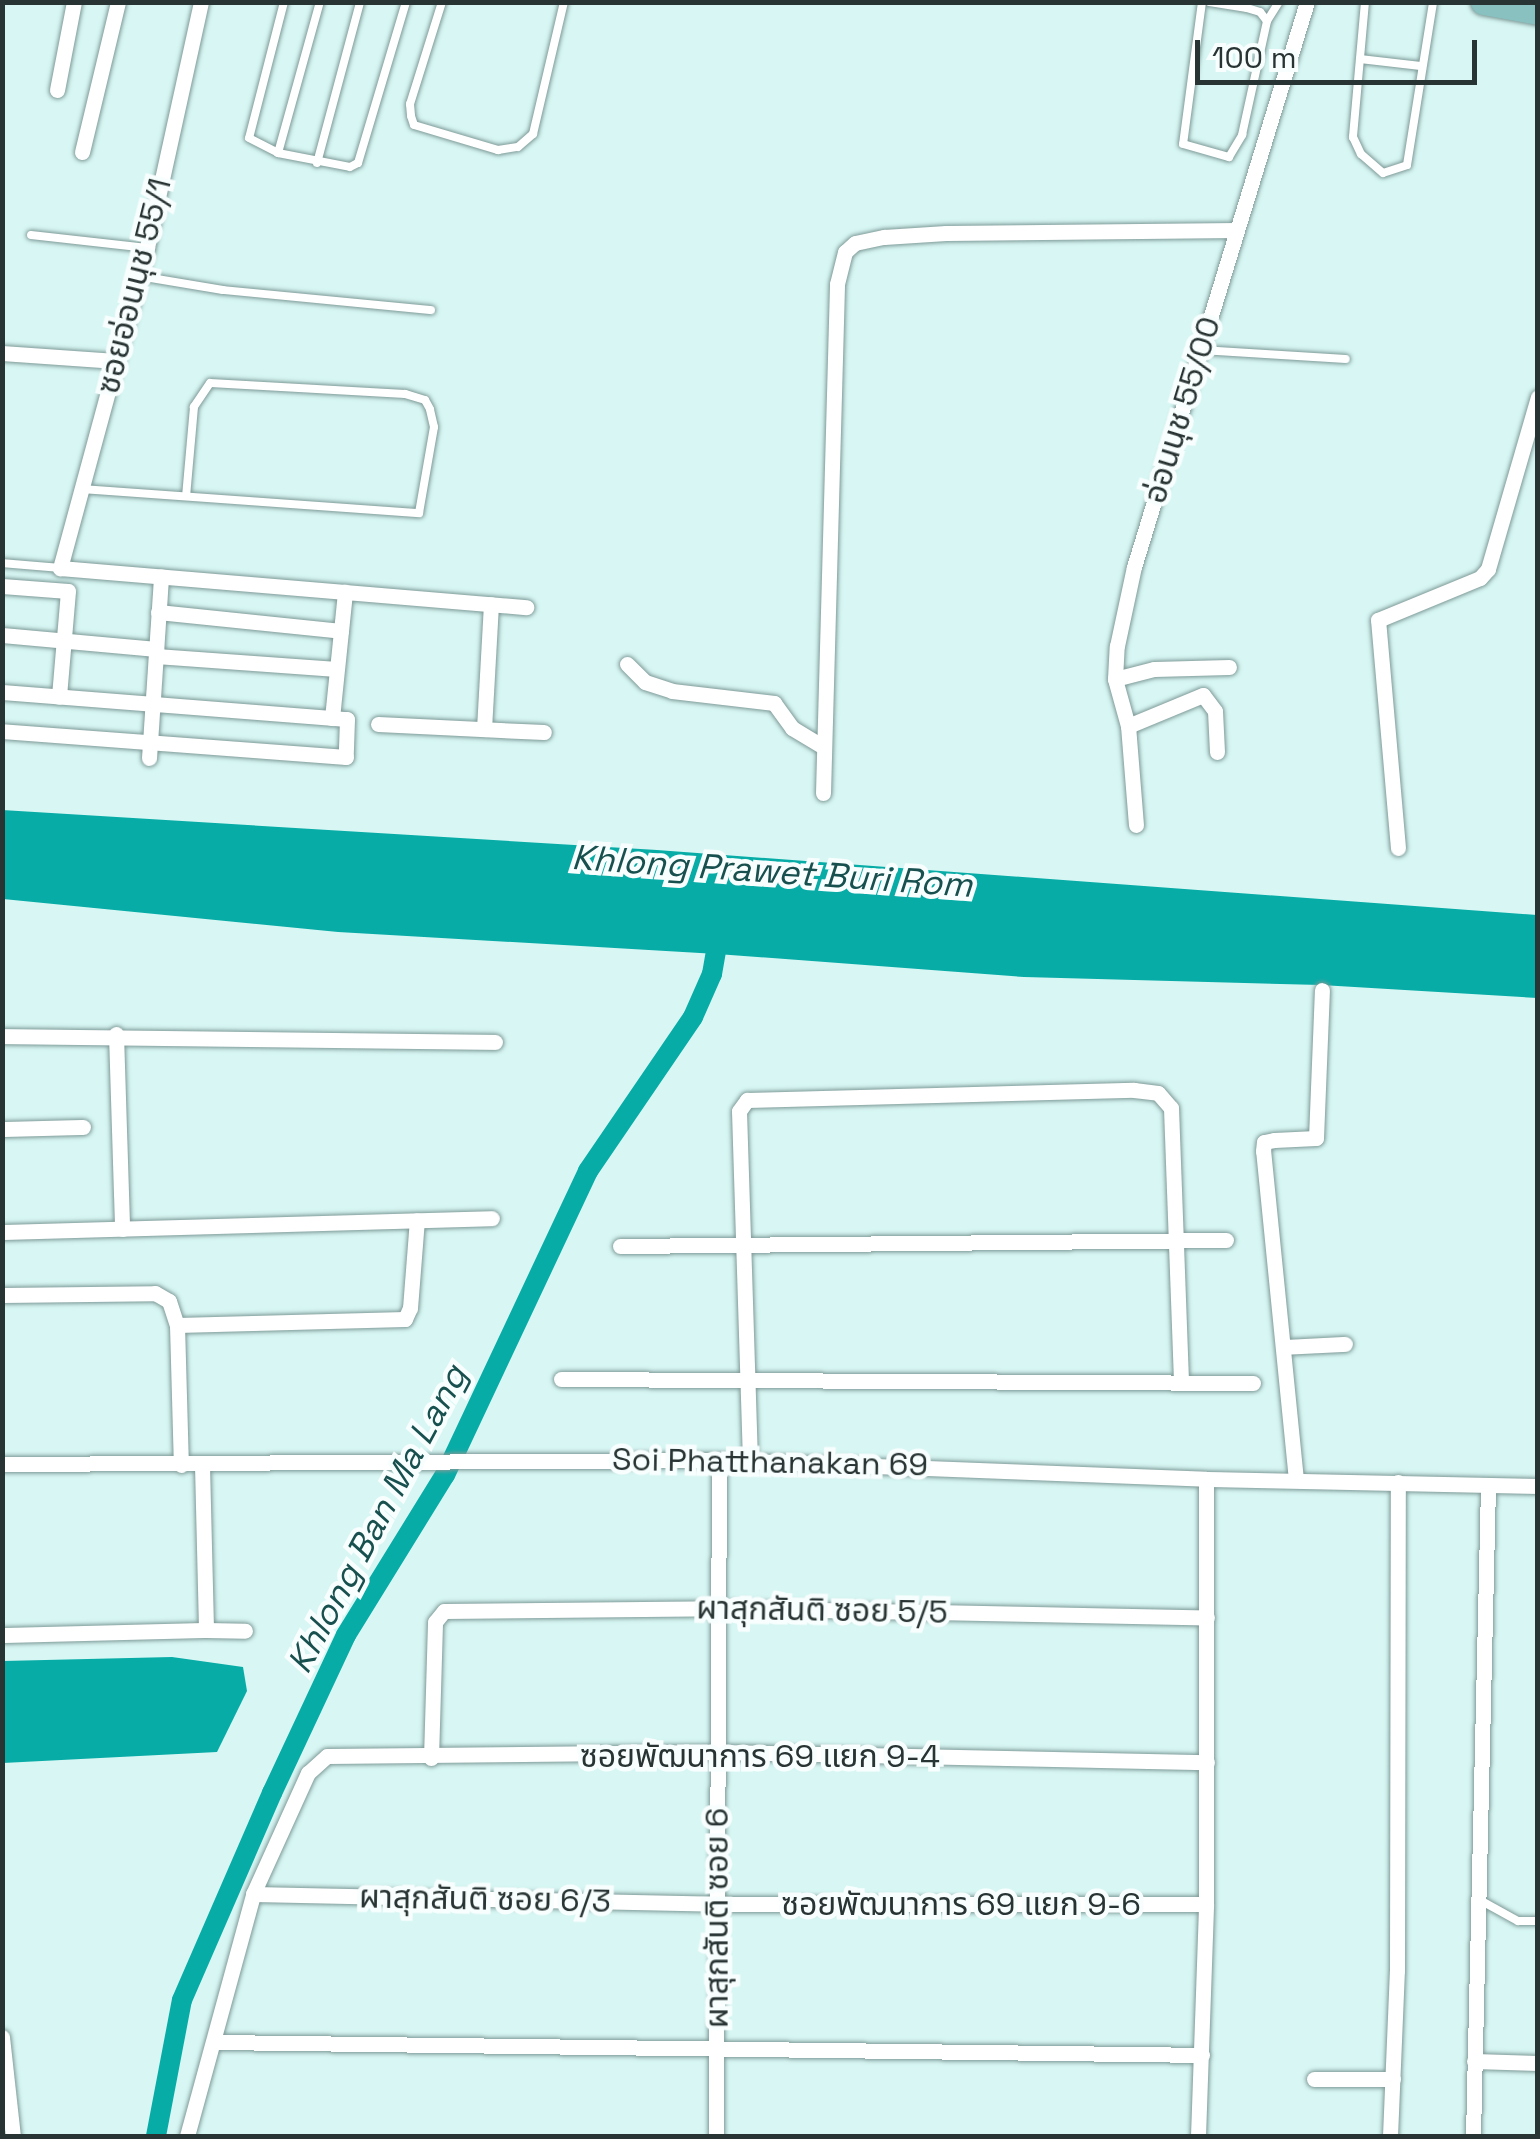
<!DOCTYPE html>
<html>
<head>
<meta charset="utf-8">
<style>
  body { margin:0 }
  #map { position:relative; width:1540px; height:2139px; overflow:hidden; background:#d8f7f4; font-family:"Space Grotesk","Noto Sans Thai",sans-serif }
  div>[style] { position:absolute }
  .water>* { inset:0; background:#08aca7 }
  .canal>* { height:20px; margin:-10px; padding:0 10px; transform-origin:10px; border-radius:10px; background:#08aca7 }
  .roads { filter:drop-shadow(0 0 2px #7e9a98) drop-shadow(0 0 2px #7e9a98) }
  .lane>* { height:8px; margin:-4px; padding:0 4px; transform-origin:4px; border-radius:4px; background:#fff }
  .street>* { height:15px; margin:-7.5px; padding:0 7.5px; transform-origin:7.5px; border-radius:7.5px; background:#fff }
  .primary>* { height:25px; margin:-12.5px; padding:0 12.5px; transform-origin:12.5px; border-radius:12.5px; background:#88c1bf }
  span { translate:-50% -50%; white-space:nowrap; text-align:center; line-height:1.15; -webkit-text-stroke:9px #f8fefe; paint-order:stroke }
  .street-label { font-size:32px; color:#283433 }
  .water-label { font-size:35px; color:#17504e; font-style:italic }
  .frame { position:absolute; inset:0; border:5px solid #283433; pointer-events:none }
  .scale { position:absolute; left:1195px; top:40px; width:282px; height:45px; box-sizing:border-box; border:5px solid #283433; border-top:0; padding-left:12px; font-size:30px; line-height:35px; white-space:nowrap; color:#283433; -webkit-text-stroke:8px #f8fefe; paint-order:stroke }
</style>
</head>
<body>
<div id="map">
  <div class="water">
    <i style="clip-path:polygon(2px 810px,657px 850px,1537px 915px,1537px 998px,1321px 985px,1024px 977px,717px 954px,338px 932px,3px 899px)"></i>
    <i style="clip-path:polygon(172px 1657px,243px 1667px,247px 1691px,217px 1752px,3px 1763px,3px 1661px)"></i>
  </div>
  <div class="canal">
    <i style="left:156px;top:2136px;width:138px;rotate:-79.2deg"></i>
    <i style="left:182px;top:2000px;width:226px;rotate:-66.5deg"></i>
    <i style="left:272px;top:1793px;width:174px;rotate:-64.9deg"></i>
    <i style="left:346px;top:1635px;width:188px;rotate:-58.3deg"></i>
    <i style="left:445px;top:1475px;width:336px;rotate:-64.8deg"></i>
    <i style="left:588px;top:1171px;width:186px;rotate:-55.7deg"></i>
    <i style="left:693px;top:1017px;width:47px;rotate:-66.2deg"></i>
    <i style="left:712px;top:974px;width:47px;rotate:-80.1deg"></i>
  </div>
  <div class="roads">
    <div class="lane">
      <i style="left:284px;top:2px;width:140px;rotate:104.4deg"></i>
      <i style="left:249px;top:138px;width:33px;rotate:27deg"></i>
      <i style="left:278px;top:153px;width:73px;rotate:11deg"></i>
      <i style="left:350px;top:167px;width:9px;rotate:-27deg"></i>
      <i style="left:358px;top:163px;width:168px;rotate:-73.4deg"></i>
      <i style="left:442px;top:2px;width:107px;rotate:107.4deg"></i>
      <i style="left:410px;top:104px;width:12px;rotate:85deg"></i>
      <i style="left:411px;top:116px;width:9px;rotate:72deg"></i>
      <i style="left:414px;top:125px;width:88px;rotate:16.6deg"></i>
      <i style="left:498px;top:150px;width:20px;rotate:-9deg"></i>
      <i style="left:518px;top:147px;width:20px;rotate:-41deg"></i>
      <i style="left:533px;top:134px;width:136px;rotate:-76.8deg"></i>
      <i style="left:1202px;top:2px;width:143px;rotate:97.6deg"></i>
      <i style="left:1183px;top:144px;width:48px;rotate:15.8deg"></i>
      <i style="left:1229px;top:157px;width:26px;rotate:-59deg"></i>
      <i style="left:1242px;top:135px;width:117px;rotate:-77.6deg"></i>
      <i style="left:1267px;top:21px;width:11px;rotate:-128deg"></i>
      <i style="left:1260px;top:12px;width:14px;rotate:-163deg"></i>
      <i style="left:1247px;top:8px;width:38px;rotate:-171deg"></i>
      <i style="left:1365px;top:2px;width:136px;rotate:95.1deg"></i>
      <i style="left:1353px;top:137px;width:19px;rotate:65deg"></i>
      <i style="left:1361px;top:154px;width:29px;rotate:41deg"></i>
      <i style="left:1383px;top:173px;width:25px;rotate:-18deg"></i>
      <i style="left:1407px;top:165px;width:165px;rotate:-80.9deg"></i>
      <i style="left:1267px;top:21px;width:22px;rotate:-58deg"></i>
      <i style="left:1360px;top:59px;width:61px;rotate:6.5deg"></i>
      <i style="left:278px;top:153px;width:157px;rotate:-74.5deg"></i>
      <i style="left:317px;top:163px;width:167px;rotate:-75deg"></i>
      <i style="left:31px;top:235px;width:117px;rotate:6.4deg"></i>
      <i style="left:139px;top:276px;width:85px;rotate:9.5deg"></i>
      <i style="left:223px;top:290px;width:209px;rotate:5.5deg"></i>
      <i style="left:1201px;top:350px;width:145px;rotate:3.6deg"></i>
      <i style="left:82px;top:489px;width:338px;rotate:4.1deg"></i>
      <i style="left:419px;top:513px;width:87px;rotate:-80.1deg"></i>
      <i style="left:434px;top:427px;width:18px;rotate:-103deg"></i>
      <i style="left:430px;top:409px;width:10px;rotate:-119deg"></i>
      <i style="left:425px;top:400px;width:21px;rotate:-163deg"></i>
      <i style="left:405px;top:394px;width:195px;rotate:-176.8deg"></i>
      <i style="left:210px;top:383px;width:29px;rotate:124deg"></i>
      <i style="left:194px;top:407px;width:89px;rotate:95.1deg"></i>
      <i style="left:2px;top:563px;width:58px;rotate:4.9deg"></i>
      <i style="left:1478px;top:1899px;width:46px;rotate:28.8deg"></i>
      <i style="left:1518px;top:1921px;width:20px"></i>
    </div>
    <div class="street">
      <i style="left:201px;top:2px;width:252px;rotate:102.4deg"></i>
      <i style="left:147px;top:248px;width:332px;rotate:105.2deg"></i>
      <i style="left:60px;top:568px;width:468px;rotate:4.8deg"></i>
      <i style="left:57px;top:90px;width:90px;rotate:-79.1deg"></i>
      <i style="left:82px;top:152px;width:154px;rotate:-76.5deg"></i>
      <i style="left:2px;top:353px;width:114px;rotate:4deg"></i>
      <i style="left:2px;top:586px;width:66px;rotate:4.3deg"></i>
      <i style="left:68px;top:591px;width:106px;rotate:94.9deg"></i>
      <i style="left:158px;top:612px;width:184px;rotate:5.9deg"></i>
      <i style="left:2px;top:635px;width:155px;rotate:5.2deg"></i>
      <i style="left:156px;top:656px;width:181px;rotate:4.1deg"></i>
      <i style="left:627px;top:664px;width:25px;rotate:45deg"></i>
      <i style="left:645px;top:682px;width:28px;rotate:18deg"></i>
      <i style="left:672px;top:691px;width:103px;rotate:6.7deg"></i>
      <i style="left:774px;top:703px;width:31px;rotate:54deg"></i>
      <i style="left:792px;top:728px;width:37px;rotate:31deg"></i>
      <i style="left:1115px;top:679px;width:40px;rotate:-14.4deg"></i>
      <i style="left:1154px;top:669px;width:75px;rotate:-1.5deg"></i>
      <i style="left:2px;top:692px;width:346px;rotate:4.5deg"></i>
      <i style="left:347px;top:719px;width:38px;rotate:92deg"></i>
      <i style="left:346px;top:757px;width:345px;rotate:-175.7deg"></i>
      <i style="left:332px;top:718px;width:127px;rotate:-84.1deg"></i>
      <i style="left:378px;top:724px;width:166px;rotate:2.8deg"></i>
      <i style="left:1128px;top:726px;width:81px;rotate:-22.5deg"></i>
      <i style="left:1203px;top:695px;width:20px;rotate:53deg"></i>
      <i style="left:1215px;top:711px;width:41px;rotate:87.2deg"></i>
      <i style="left:484px;top:729px;width:125px;rotate:-86.8deg"></i>
      <i style="left:149px;top:758px;width:182px;rotate:-86.2deg"></i>
      <i style="left:823px;top:793px;width:509px;rotate:-88.42deg"></i>
      <i style="left:837px;top:284px;width:33px;rotate:-76deg"></i>
      <i style="left:845px;top:252px;width:13px;rotate:-42deg"></i>
      <i style="left:855px;top:243px;width:30px;rotate:-12deg"></i>
      <i style="left:884px;top:237px;width:62px;rotate:-3.7deg"></i>
      <i style="left:946px;top:233px;width:291px;rotate:-0.6deg"></i>
      <i style="left:1136px;top:825px;width:99px;rotate:-94.6deg"></i>
      <i style="left:1128px;top:726px;width:49px;rotate:-105.5deg"></i>
      <i style="left:1115px;top:679px;width:33px;rotate:-87deg"></i>
      <i style="left:1117px;top:646px;width:81px;rotate:-77.9deg"></i>
      <i style="left:1134px;top:567px;width:591px;rotate:-72.98deg"></i>
      <i style="left:1398px;top:848px;width:229px;rotate:-95deg"></i>
      <i style="left:1378px;top:620px;width:110px;rotate:-22.4deg"></i>
      <i style="left:1480px;top:578px;width:12px;rotate:-48deg"></i>
      <i style="left:1488px;top:569px;width:179px;rotate:-73.8deg"></i>
      <i style="left:116px;top:1034px;width:195px;rotate:88.2deg"></i>
      <i style="left:2px;top:1036px;width:493px;rotate:0.7deg"></i>
      <i style="left:2px;top:1129px;width:81px;rotate:-1.4deg"></i>
      <i style="left:2px;top:1232px;width:490px;rotate:-1.6deg"></i>
      <i style="left:620px;top:1246px;width:606px;rotate:-0.57deg"></i>
      <i style="left:2px;top:1295px;width:153px;rotate:-0.7deg"></i>
      <i style="left:155px;top:1293px;width:16px;rotate:30deg"></i>
      <i style="left:169px;top:1301px;width:25px;rotate:72deg"></i>
      <i style="left:177px;top:1325px;width:140px;rotate:88.4deg"></i>
      <i style="left:177px;top:1325px;width:228px;rotate:-1.5deg"></i>
      <i style="left:405px;top:1319px;width:12px;rotate:-66deg"></i>
      <i style="left:410px;top:1308px;width:88px;rotate:-85.5deg"></i>
      <i style="left:1283px;top:1347px;width:62px;rotate:-2.8deg"></i>
      <i style="left:561px;top:1379px;width:692px;rotate:0.33deg"></i>
      <i style="left:750px;top:1461px;width:350px;rotate:-91.8deg"></i>
      <i style="left:739px;top:1111px;width:14px;rotate:-54deg"></i>
      <i style="left:747px;top:1100px;width:387px;rotate:-1.5deg"></i>
      <i style="left:1134px;top:1090px;width:24px;rotate:7deg"></i>
      <i style="left:1158px;top:1093px;width:20px;rotate:49deg"></i>
      <i style="left:1171px;top:1108px;width:274px;rotate:87.9deg"></i>
      <i style="left:2px;top:1464px;width:717px;rotate:-0.32deg"></i>
      <i style="left:719px;top:1460px;width:487px;rotate:2.2deg"></i>
      <i style="left:1206px;top:1479px;width:332px;rotate:1.2deg"></i>
      <i style="left:202px;top:1465px;width:165px;rotate:88.6deg"></i>
      <i style="left:206px;top:1630px;width:39px;rotate:1deg"></i>
      <i style="left:1296px;top:1480px;width:331px;rotate:-95.7deg"></i>
      <i style="left:1263px;top:1151px;width:9px;rotate:-84deg"></i>
      <i style="left:1264px;top:1142px;width:10px;rotate:-11deg"></i>
      <i style="left:1274px;top:1140px;width:42px;rotate:-2.7deg"></i>
      <i style="left:1316px;top:1138px;width:148px;rotate:-87.7deg"></i>
      <i style="left:2px;top:1635px;width:204px;rotate:-1.4deg"></i>
      <i style="left:431px;top:1758px;width:136px;rotate:-88.3deg"></i>
      <i style="left:435px;top:1622px;width:14px;rotate:-51deg"></i>
      <i style="left:444px;top:1611px;width:274px;rotate:-0.6deg"></i>
      <i style="left:718px;top:1608px;width:489px;rotate:1.1deg"></i>
      <i style="left:253px;top:1894px;width:464px;rotate:1.2deg"></i>
      <i style="left:717px;top:1904px;width:489px"></i>
      <i style="left:2px;top:2037px;width:100px;rotate:83.7deg"></i>
      <i style="left:215px;top:2042px;width:987px;rotate:0.75deg"></i>
      <i style="left:1474px;top:2061px;width:64px;rotate:1.8deg"></i>
      <i style="left:1314px;top:2079px;width:79px"></i>
      <i style="left:187px;top:2136px;width:251px;rotate:-74.7deg"></i>
      <i style="left:253px;top:1894px;width:133px;rotate:-65.6deg"></i>
      <i style="left:308px;top:1773px;width:25px;rotate:-42deg"></i>
      <i style="left:327px;top:1756px;width:391px;rotate:-0.6deg"></i>
      <i style="left:718px;top:1752px;width:489px;rotate:1.2deg"></i>
      <i style="left:716px;top:2136px;width:676px;rotate:-89.75deg"></i>
      <i style="left:1198px;top:2136px;width:232px;rotate:-88deg"></i>
      <i style="left:1206px;top:1904px;width:425px;rotate:-90deg"></i>
      <i style="left:1390px;top:2136px;width:165px;rotate:-87.6deg"></i>
      <i style="left:1397px;top:1971px;width:489px;rotate:-89.9deg"></i>
      <i style="left:1473px;top:2136px;width:650px;rotate:-88.68deg"></i>
    </div>
    <div class="primary">
      <i style="left:1483px;top:2px;width:56px;rotate:10.3deg"></i>
    </div>
  </div>
  <div class="street-label">
    <span style="left:134px;top:286px;rotate:-76deg">ซอยอ่อนนุช 55/1</span>
    <span style="left:1182px;top:410px;rotate:-73deg">อ่อนนุช 55/00</span>
    <span style="left:770px;top:1462px;rotate:1deg">Soi Phatthanakan 69</span>
    <span style="left:822px;top:1610px;rotate:1deg">ผาสุกสันติ ซอย 5/5</span>
    <span style="left:760px;top:1756px">ซอยพัฒนาการ 69 แยก 9-4</span>
    <span style="left:485px;top:1899px;rotate:1deg">ผาสุกสันติ ซอย 6/3</span>
    <span style="left:961px;top:1904px">ซอยพัฒนาการ 69 แยก 9-6</span>
    <span style="left:717px;top:1918px;rotate:-90deg">ผาสุกสันติ ซอย 6</span>
  </div>
  <div class="water-label">
    <span style="left:772px;top:871px;rotate:4deg">Khlong Prawet Buri Rom</span>
    <span style="left:377px;top:1519px;rotate:-62deg">Khlong Ban Ma Lang</span>
  </div>
  <div class="frame"></div>
  <div class="scale">100 m</div>
</div>
</body>
</html>
